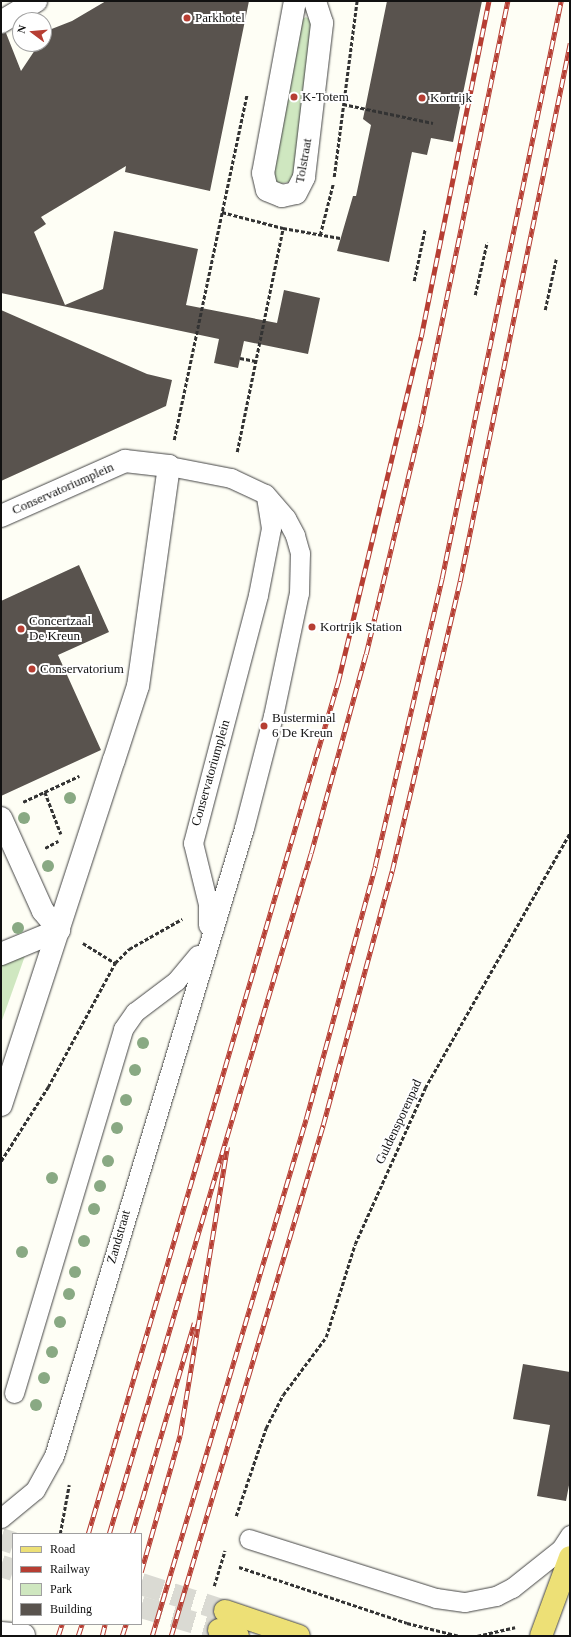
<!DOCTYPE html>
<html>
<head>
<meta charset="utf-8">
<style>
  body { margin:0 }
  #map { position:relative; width:571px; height:1637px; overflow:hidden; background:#fefef5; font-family:Georgia,serif }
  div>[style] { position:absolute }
  .green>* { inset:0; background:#cfe7c0 }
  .building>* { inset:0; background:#59534e }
  .primary-tunnel>* { height:22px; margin-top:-11px; transform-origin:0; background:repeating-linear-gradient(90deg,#dadad3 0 22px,transparent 0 33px) }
  .path>* { height:2.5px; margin-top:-1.25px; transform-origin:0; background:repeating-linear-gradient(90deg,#333 0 4px,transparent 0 6px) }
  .roads { filter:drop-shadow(0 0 1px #444) drop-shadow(0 0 1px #444) }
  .service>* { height:19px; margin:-9.5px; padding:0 9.5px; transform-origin:9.5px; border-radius:9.5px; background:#fff }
  .pedestrian>* { height:22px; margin:-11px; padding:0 11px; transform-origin:11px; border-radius:11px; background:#fff }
  .minor>* { height:22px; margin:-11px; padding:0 11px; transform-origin:11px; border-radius:11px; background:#fff }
  .tertiary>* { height:22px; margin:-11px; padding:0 11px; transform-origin:11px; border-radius:11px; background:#fff }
  .primary>* { height:22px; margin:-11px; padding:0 11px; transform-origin:11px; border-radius:11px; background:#ede076 }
  .rail>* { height:4.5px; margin-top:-2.25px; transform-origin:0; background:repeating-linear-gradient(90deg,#fff 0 9px,#b63e33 0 18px); box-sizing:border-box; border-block:1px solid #b63e33 }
  .trees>* { width:12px; height:12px; margin:-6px; border-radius:50%; background:#89a983 }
  .dots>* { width:11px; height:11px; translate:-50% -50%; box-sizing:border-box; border:2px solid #fff; border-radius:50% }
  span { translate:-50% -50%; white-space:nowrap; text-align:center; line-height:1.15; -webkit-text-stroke:4px #fff; paint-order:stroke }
  .poi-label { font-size:13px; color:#111 }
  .left { translate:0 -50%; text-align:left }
  .street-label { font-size:13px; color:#111 }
  .frame { position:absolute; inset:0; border:2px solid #111; pointer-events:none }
  .legend { position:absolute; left:12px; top:1533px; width:130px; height:92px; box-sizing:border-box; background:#fff; border:1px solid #a0a0a0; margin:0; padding:5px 7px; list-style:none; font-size:12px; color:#111 }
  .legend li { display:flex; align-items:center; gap:8px; height:20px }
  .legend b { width:20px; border:1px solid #a0a0a0 }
  .north { position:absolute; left:12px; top:12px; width:40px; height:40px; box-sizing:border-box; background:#fff; border:1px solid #a0a0a0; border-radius:50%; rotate:286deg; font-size:11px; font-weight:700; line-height:16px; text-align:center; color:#111 }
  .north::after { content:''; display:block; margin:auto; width:14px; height:18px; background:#b63e33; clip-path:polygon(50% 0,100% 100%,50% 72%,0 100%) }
</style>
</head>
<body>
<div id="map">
  <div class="green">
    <i style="clip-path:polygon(306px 17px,312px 21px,293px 181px,278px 184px,269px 169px,301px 20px)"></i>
    <i style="clip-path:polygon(26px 953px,1px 1023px,1px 965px)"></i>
  </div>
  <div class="building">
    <i style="clip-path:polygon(106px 1px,249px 1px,210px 191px,125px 172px,126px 166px,41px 217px,46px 224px,34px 232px,65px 305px,103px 289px,114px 231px,198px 249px,186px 305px,277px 323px,284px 290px,320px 298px,308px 354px,244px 341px,238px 368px,214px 363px,219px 339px,1px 293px,1px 34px,6px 33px,21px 71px,39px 44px,44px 44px,49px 30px,72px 21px)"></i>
    <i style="clip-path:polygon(387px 1px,482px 1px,453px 142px,431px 138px,427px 155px,412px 152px,389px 262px,337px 251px,353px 196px,356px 196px,371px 125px,363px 119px)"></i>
    <i style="clip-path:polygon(1px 310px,147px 374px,172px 380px,166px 406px,1px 481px)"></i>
    <i style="clip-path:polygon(79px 565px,109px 632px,58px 655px,101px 750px,1px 796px,1px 601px)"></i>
    <i style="clip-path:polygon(523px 1364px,570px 1372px,570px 1480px,566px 1501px,537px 1496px,550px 1425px,513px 1419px)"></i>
  </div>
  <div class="primary-tunnel">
    <i style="left:1px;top:1539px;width:13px;rotate:18deg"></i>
    <i style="left:1px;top:1566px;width:13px;rotate:18deg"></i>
    <i style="left:141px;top:1584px;width:88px;rotate:17.8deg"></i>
    <i style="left:141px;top:1607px;width:81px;rotate:16.4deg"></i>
  </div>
  <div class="path">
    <i style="left:343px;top:104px;width:92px;rotate:11.9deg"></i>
    <i style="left:334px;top:177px;width:177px;rotate:-82.6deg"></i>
    <i style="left:222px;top:212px;width:63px;rotate:14.7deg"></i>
    <i style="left:283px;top:228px;width:58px;rotate:10deg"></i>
    <i style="left:320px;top:235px;width:53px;rotate:-75.7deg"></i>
    <i style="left:414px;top:281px;width:53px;rotate:-78.1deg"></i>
    <i style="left:475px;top:295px;width:54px;rotate:-77.2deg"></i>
    <i style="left:545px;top:310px;width:52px;rotate:-77.8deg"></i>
    <i style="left:240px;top:358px;width:16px;rotate:11deg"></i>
    <i style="left:174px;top:440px;width:353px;rotate:-78.1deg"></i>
    <i style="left:237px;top:452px;width:229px;rotate:-78.4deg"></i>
    <i style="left:45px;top:792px;width:45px;rotate:69.1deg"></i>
    <i style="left:23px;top:802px;width:62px;rotate:-24.9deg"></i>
    <i style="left:45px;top:848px;width:15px;rotate:-28deg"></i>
    <i style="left:83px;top:943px;width:38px;rotate:32deg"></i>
    <i style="left:1px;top:1161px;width:88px;rotate:-57.6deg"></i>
    <i style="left:48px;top:1087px;width:141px;rotate:-61.6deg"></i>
    <i style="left:115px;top:963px;width:20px;rotate:-45deg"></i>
    <i style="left:129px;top:949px;width:61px;rotate:-29.5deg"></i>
    <i style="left:236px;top:1516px;width:93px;rotate:-71.2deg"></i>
    <i style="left:266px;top:1428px;width:37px;rotate:-63deg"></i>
    <i style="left:283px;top:1395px;width:72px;rotate:-53.4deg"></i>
    <i style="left:326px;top:1337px;width:97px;rotate:-72.7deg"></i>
    <i style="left:355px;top:1244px;width:171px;rotate:-65.8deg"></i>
    <i style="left:425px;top:1088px;width:293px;rotate:-60.4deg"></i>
    <i style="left:60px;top:1534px;width:50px;rotate:-79.6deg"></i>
    <i style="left:239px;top:1567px;width:177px;rotate:18.4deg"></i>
    <i style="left:407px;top:1623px;width:55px;rotate:13.8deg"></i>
    <i style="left:214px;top:1586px;width:37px;rotate:-73deg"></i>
    <i style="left:477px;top:1636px;width:39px;rotate:-13deg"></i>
  </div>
  <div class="roads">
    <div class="service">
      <i style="left:208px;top:925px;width:21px;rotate:-90deg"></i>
      <i style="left:208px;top:904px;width:63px;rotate:-103.8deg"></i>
      <i style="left:193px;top:843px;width:256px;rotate:-75.3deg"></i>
      <i style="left:258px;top:595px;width:68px;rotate:-79deg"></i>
      <i style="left:271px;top:528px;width:32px;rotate:-99deg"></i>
      <i style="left:14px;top:1393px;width:380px;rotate:-73.3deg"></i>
      <i style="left:123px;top:1029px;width:21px;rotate:-55deg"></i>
      <i style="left:135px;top:1012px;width:51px;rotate:-37.1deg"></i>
      <i style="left:176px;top:981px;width:34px;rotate:-50deg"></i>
      <i style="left:1px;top:1518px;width:44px;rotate:-39.5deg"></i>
      <i style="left:35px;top:1490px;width:39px;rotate:-61deg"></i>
      <i style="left:54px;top:1456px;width:656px;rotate:-73.17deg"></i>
      <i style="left:244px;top:828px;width:116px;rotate:-75.5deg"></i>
      <i style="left:273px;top:716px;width:126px;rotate:-78.1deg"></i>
      <i style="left:299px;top:593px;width:40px;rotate:-88.6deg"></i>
      <i style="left:300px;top:553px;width:19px;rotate:-106deg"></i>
      <i style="left:295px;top:535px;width:19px;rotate:-118deg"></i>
      <i style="left:286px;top:518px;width:32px;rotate:-131deg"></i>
      <i style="left:265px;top:494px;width:38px;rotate:-155deg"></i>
      <i style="left:231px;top:478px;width:63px;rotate:-169deg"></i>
      <i style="left:249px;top:1539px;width:196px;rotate:17.5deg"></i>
      <i style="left:436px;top:1598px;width:29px;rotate:8deg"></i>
      <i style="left:465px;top:1602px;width:32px;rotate:-11deg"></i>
      <i style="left:496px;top:1596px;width:18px;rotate:-27deg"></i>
      <i style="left:512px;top:1588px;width:63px;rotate:-38.5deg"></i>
      <i style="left:561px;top:1549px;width:17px;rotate:-57deg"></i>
    </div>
    <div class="pedestrian">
      <i style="left:1px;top:818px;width:102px;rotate:65.7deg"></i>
      <i style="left:43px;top:911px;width:25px;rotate:50deg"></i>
      <i style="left:1px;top:1105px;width:363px;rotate:-71.9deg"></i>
    </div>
    <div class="minor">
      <i style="left:295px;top:1px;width:175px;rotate:100.5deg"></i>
      <i style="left:263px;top:173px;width:17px;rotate:77deg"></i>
      <i style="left:267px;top:190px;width:16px;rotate:22deg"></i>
      <i style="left:282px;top:196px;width:14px;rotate:-12deg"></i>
      <i style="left:296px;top:193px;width:18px;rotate:-63deg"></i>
      <i style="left:304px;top:177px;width:155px;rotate:-83.3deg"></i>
      <i style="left:322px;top:23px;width:23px;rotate:-108deg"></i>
      <i style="left:1px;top:516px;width:136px;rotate:-23.9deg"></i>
      <i style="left:125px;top:461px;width:44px;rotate:6.5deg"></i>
      <i style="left:169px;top:466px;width:222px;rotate:98deg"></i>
      <i style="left:138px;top:686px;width:78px;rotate:108deg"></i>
      <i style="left:1px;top:954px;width:63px;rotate:-22.5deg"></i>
      <i style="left:1px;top:1633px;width:23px;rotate:5deg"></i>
    </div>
    <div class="tertiary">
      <i style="left:1px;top:22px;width:41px;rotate:-31deg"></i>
    </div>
    <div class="primary">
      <i style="left:225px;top:1611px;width:78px;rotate:18.7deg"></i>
      <i style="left:219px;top:1630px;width:20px;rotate:18deg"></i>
      <i style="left:541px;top:1636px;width:84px;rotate:-69.8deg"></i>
    </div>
  </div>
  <div class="rail">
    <i style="left:88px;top:1534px;width:888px;rotate:-73.65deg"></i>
    <i style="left:338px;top:682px;width:355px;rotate:-76.5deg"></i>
    <i style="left:421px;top:337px;width:343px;rotate:-78.6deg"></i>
    <i style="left:109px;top:1534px;width:710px;rotate:-73.48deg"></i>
    <i style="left:311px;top:853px;width:206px;rotate:-74.6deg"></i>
    <i style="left:366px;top:654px;width:237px;rotate:-76.6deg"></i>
    <i style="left:421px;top:423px;width:431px;rotate:-78.4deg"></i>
    <i style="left:132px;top:1534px;width:220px;rotate:-73.6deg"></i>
    <i style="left:141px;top:1572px;width:142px;rotate:-74.1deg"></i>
    <i style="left:180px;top:1435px;width:292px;rotate:-80.7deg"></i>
    <i style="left:58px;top:1636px;width:13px;rotate:-72deg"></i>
    <i style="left:78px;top:1636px;width:13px;rotate:-72deg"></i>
    <i style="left:102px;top:1636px;width:12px;rotate:-76deg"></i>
    <i style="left:122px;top:1636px;width:13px;rotate:-72deg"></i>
    <i style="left:152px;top:1636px;width:539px;rotate:-73.41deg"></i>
    <i style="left:306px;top:1119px;width:262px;rotate:-74.7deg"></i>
    <i style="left:375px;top:866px;width:296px;rotate:-76.9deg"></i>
    <i style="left:442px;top:578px;width:589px;rotate:-78.35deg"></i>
    <i style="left:171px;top:1636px;width:533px;rotate:-73.43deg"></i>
    <i style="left:323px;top:1125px;width:263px;rotate:-74.8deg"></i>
    <i style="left:392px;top:871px;width:298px;rotate:-76.8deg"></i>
    <i style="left:460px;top:581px;width:549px;rotate:-78.44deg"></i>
  </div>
  <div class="trees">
    <i style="left:70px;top:798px"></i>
    <i style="left:24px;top:818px"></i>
    <i style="left:48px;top:866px"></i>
    <i style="left:18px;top:928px"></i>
    <i style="left:143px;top:1043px"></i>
    <i style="left:135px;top:1070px"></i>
    <i style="left:126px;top:1100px"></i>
    <i style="left:117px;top:1128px"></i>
    <i style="left:108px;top:1161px"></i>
    <i style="left:52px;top:1178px"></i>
    <i style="left:100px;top:1186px"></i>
    <i style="left:94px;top:1209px"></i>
    <i style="left:84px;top:1241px"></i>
    <i style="left:22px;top:1252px"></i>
    <i style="left:75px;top:1272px"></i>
    <i style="left:69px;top:1294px"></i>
    <i style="left:60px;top:1322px"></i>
    <i style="left:52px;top:1352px"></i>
    <i style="left:44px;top:1378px"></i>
    <i style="left:36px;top:1405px"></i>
  </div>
  <div class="dots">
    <i style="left:187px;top:18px;background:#b63e33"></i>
    <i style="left:294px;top:97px;background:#b63e33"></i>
    <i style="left:422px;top:98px;background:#b63e33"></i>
    <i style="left:312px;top:627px;background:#b63e33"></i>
    <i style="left:21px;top:629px;background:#b63e33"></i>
    <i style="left:32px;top:669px;background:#b63e33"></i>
    <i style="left:264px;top:726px;background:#b63e33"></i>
  </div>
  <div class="poi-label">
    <span class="left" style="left:195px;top:18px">Parkhotel</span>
    <span class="left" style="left:302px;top:97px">K-Totem</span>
    <span class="left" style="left:430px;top:98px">Kortrijk</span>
    <span class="left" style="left:29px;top:629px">Concertzaal<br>De Kreun</span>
    <span class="left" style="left:320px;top:627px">Kortrijk Station</span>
    <span class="left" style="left:40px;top:669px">Conservatorium</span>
    <span class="left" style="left:272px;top:726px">Busterminal<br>6 De Kreun</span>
  </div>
  <div class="street-label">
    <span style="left:304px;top:161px;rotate:-80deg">Tolstraat</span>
    <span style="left:63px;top:489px;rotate:-24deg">Conservatoriumplein</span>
    <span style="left:211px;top:773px;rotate:-74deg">Conservatoriumplein</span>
    <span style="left:399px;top:1122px;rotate:-65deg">Guldensporenpad</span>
    <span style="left:119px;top:1237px;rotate:-74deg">Zandstraat</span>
  </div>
  <div class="frame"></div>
  <ul class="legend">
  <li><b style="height:5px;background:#ede076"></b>Road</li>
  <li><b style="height:5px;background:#b63e33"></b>Railway</li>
  <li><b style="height:11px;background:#cfe7c0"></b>Park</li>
  <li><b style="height:11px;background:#59534e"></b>Building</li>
  </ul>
  <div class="north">N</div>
</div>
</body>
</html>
